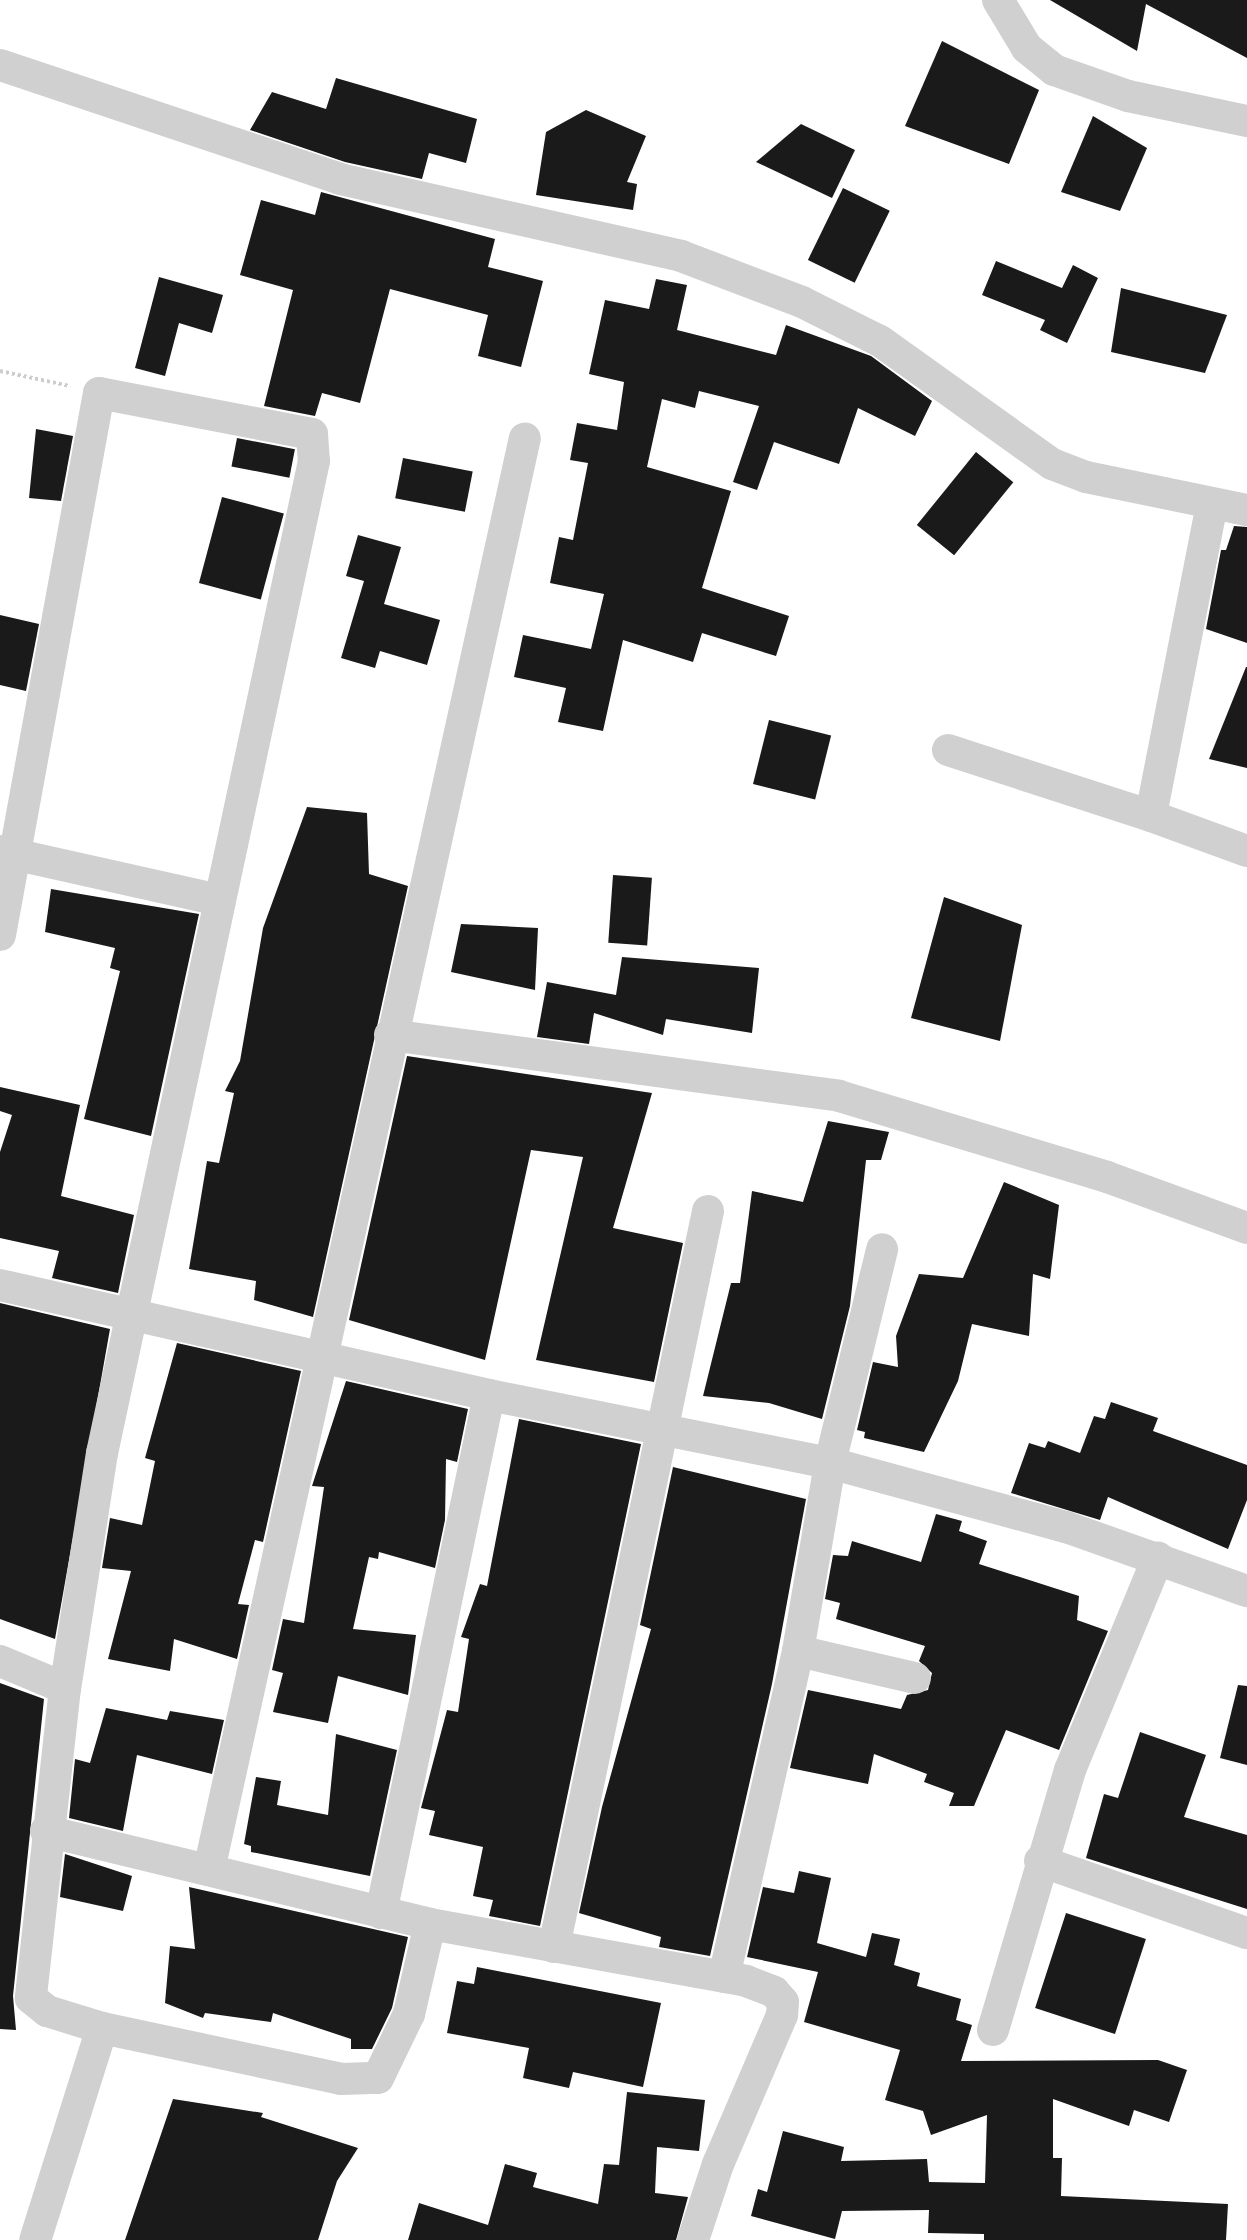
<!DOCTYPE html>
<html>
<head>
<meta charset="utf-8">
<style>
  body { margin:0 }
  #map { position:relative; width:1247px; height:2240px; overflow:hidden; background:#fff; font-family:"DM Sans",sans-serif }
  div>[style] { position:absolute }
  .building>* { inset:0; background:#1a1a1a; transform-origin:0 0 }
  .path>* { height:4px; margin-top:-2px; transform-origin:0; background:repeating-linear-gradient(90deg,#cdcdcd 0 3px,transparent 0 6px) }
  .street>* { height:32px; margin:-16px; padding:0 16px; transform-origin:16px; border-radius:16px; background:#d0d0d0 }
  span { translate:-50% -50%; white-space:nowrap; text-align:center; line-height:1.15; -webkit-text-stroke:6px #fff; paint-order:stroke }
</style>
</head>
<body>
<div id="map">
  <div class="building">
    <i style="clip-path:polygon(1050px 0,1247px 0,1247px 58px,1146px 4px,1137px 51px)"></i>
    <i style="clip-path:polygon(942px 41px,1039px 90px,1009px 164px,905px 126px)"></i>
    <i style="clip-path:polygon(336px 78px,477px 119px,466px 163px,429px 153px,422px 179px,345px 162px,250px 130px,272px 92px,326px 109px)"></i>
    <i style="clip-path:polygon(586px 110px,646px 136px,627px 182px,637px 184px,633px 210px,536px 195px,546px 132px)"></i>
    <i style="clip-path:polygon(1093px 116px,1147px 148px,1120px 211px,1061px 192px)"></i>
    <i style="clip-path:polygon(801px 124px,855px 150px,832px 198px,756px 162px)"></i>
    <i style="left:843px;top:188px;width:52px;height:80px;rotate:26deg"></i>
    <i style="clip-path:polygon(321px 192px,495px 239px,488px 267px,543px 281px,521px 367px,478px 356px,488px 315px,390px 289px,360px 403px,322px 393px,315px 416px,264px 406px,293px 290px,240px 275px,261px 200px,315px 215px)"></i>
    <i style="clip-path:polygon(996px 261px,1062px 288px,1073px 265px,1098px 278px,1067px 343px,1040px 330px,1045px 320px,982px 295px)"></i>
    <i style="clip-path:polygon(159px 277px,223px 295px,212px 333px,179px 323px,165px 376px,135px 368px)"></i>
    <i style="clip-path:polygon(656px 279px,687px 285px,677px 330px,776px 355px,786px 325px,871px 356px,932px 401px,915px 436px,858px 408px,839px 464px,774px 442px,757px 490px,733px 482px,759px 406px,699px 391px,695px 408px,662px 399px,647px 467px,731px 491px,702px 588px,789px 616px,776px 656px,702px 633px,693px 662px,623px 640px,603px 731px,558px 722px,566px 688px,514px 677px,523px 635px,591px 649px,604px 594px,550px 583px,559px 537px,573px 540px,588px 463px,570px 460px,577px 423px,617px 430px,624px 382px,589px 374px,605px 300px,649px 309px)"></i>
    <i style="clip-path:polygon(1121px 288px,1227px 315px,1205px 373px,1111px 352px)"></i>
    <i style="clip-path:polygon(36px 429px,73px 436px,61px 501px,29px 498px)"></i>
    <i style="left:237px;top:438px;width:59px;height:29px;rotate:11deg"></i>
    <i style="left:976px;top:452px;width:48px;height:94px;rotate:39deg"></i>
    <i style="left:403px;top:458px;width:71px;height:41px;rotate:11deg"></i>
    <i style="left:222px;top:497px;width:64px;height:89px;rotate:15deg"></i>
    <i style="clip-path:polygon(1234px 526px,1247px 527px,1247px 643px,1206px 629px,1221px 550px,1226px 550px)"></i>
    <i style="clip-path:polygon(358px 535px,401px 547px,384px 604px,440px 620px,427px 665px,380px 651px,375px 668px,341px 658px,364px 581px,346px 576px)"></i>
    <i style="clip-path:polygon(0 615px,39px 624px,26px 691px,0 685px)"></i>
    <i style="clip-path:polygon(1246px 667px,1247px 667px,1247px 768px,1209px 759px)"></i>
    <i style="left:769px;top:720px;width:64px;height:66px;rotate:14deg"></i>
    <i style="clip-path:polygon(307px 807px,367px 813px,369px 874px,408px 886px,313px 1317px,254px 1300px,256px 1281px,189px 1269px,207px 1161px,219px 1163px,234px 1093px,225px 1091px,240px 1061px,263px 928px)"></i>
    <i style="left:613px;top:875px;width:39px;height:68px;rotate:4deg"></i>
    <i style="clip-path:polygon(51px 889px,199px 914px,151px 1136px,84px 1119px,120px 971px,110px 968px,115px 948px,45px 932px)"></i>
    <i style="clip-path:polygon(944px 897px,1022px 925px,1000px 1041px,911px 1018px)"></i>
    <i style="clip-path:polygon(461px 924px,538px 928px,535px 990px,451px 972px)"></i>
    <i style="clip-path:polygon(622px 957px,759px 968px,752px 1033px,666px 1019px,663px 1035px,594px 1013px,589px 1044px,537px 1037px,547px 982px,616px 995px)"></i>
    <i style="clip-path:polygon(407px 1056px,652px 1093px,613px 1228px,683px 1243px,654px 1382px,536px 1360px,583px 1157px,531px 1150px,485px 1360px,349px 1320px)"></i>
    <i style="clip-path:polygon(0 1087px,80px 1105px,61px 1196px,134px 1215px,118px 1293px,52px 1278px,59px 1251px,0 1238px,0 1152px,12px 1115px,0 1111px)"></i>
    <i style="clip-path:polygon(828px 1121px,889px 1132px,881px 1160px,866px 1160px,850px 1306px,822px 1419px,769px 1403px,703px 1396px,731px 1283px,740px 1283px,752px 1191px,803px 1202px)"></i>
    <i style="clip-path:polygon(1004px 1182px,1059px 1205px,1050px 1279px,1033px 1274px,1029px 1336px,972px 1324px,958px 1381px,924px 1452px,864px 1438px,865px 1432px,857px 1430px,873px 1362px,898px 1367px,896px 1336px,919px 1274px,963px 1278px)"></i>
    <i style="clip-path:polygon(0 1303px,110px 1329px,55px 1639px,0 1619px)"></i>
    <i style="clip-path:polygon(177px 1343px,301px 1371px,263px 1542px,255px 1540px,238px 1604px,249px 1605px,237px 1659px,174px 1639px,170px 1671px,108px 1659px,131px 1571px,102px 1568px,110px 1518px,142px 1525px,155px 1461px,145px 1458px)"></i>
    <i style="clip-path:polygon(346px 1381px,468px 1409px,457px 1462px,446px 1459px,445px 1520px,435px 1568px,379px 1552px,378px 1559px,369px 1557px,353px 1629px,416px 1635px,408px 1695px,338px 1676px,328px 1723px,273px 1712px,283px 1673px,272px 1670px,283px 1619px,304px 1623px,324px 1487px,312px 1486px)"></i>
    <i style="clip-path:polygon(1111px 1402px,1158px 1418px,1153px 1431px,1247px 1465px,1247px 1500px,1228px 1549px,1108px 1497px,1100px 1520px,1011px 1493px,1029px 1443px,1045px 1448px,1048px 1441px,1080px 1453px,1094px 1416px,1105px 1419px)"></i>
    <i style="clip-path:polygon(519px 1419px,641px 1444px,540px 1926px,489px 1916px,493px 1900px,473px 1896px,483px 1847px,429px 1835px,435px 1811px,421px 1808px,447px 1710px,458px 1712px,469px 1639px,461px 1637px,480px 1584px,487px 1586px)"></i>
    <i style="clip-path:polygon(673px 1467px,806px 1499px,772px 1684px,710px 1956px,659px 1947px,661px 1937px,579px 1913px,602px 1807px,651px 1629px,640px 1625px)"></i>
    <i style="clip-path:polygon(936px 1514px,962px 1521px,959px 1531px,987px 1541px,979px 1564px,1079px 1596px,1077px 1620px,1108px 1631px,1059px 1750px,1006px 1730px,974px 1806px,949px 1806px,954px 1793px,924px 1782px,927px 1774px,874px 1754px,868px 1784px,790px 1768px,808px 1690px,901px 1709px,907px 1695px,928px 1690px,932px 1673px,919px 1661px,925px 1646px,836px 1619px,840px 1603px,825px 1599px,833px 1555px,848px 1556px,852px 1541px,921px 1562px)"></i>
    <i style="clip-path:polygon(0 1683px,44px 1699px,13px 1996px,16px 2030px,0 2029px)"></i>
    <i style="clip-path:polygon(1238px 1685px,1247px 1686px,1247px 1765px,1220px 1758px)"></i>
    <i style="clip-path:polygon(106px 1708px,167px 1720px,170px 1711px,224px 1720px,212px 1774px,137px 1755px,123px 1831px,69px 1818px,75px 1759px,90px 1763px)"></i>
    <i style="clip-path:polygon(1140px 1732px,1206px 1755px,1184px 1817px,1247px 1835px,1247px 1909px,1086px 1858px,1104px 1794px,1118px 1798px)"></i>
    <i style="clip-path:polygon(336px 1734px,397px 1750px,370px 1876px,251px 1852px,251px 1846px,244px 1844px,256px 1777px,281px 1781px,277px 1805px,328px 1815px)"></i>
    <i style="clip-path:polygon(65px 1854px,132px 1876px,123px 1911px,60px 1897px)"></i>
    <i style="clip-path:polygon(799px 1871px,831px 1878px,817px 1943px,866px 1957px,872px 1933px,900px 1939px,894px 1965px,920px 1973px,917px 1986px,961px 1999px,956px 2020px,972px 2025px,961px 2061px,1158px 2060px,1187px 2070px,1169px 2122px,1134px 2110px,1129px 2126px,1053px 2099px,1053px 2158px,1062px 2158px,1061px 2196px,1228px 2204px,1226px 2240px,984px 2240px,984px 2234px,928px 2233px,929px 2210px,842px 2211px,835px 2239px,751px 2216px,758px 2189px,767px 2192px,783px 2131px,844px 2147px,841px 2161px,927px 2159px,929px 2182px,985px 2183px,987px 2115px,931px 2135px,923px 2111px,885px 2100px,900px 2050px,804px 2022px,818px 1972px,747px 1957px,763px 1887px,794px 1893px)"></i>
    <i style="clip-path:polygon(189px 1887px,408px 1937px,392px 2008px,372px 2049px,351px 2049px,351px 2039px,273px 2013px,271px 2022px,205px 2013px,203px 2018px,165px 2003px,170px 1946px,195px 1949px)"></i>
    <i style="left:1066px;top:1913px;width:84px;height:100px;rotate:18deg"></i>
    <i style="clip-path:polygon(477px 1967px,661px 2003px,643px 2087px,573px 2072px,569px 2088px,523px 2078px,529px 2048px,447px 2033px,457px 1981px,474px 1984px)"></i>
    <i style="clip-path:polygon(627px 2092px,705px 2100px,699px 2151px,657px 2147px,655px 2193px,688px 2197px,676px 2240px,408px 2240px,419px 2203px,488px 2225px,505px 2164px,537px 2173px,533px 2187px,598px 2204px,604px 2164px,619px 2165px)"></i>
    <i style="clip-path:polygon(173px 2099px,263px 2113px,261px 2117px,358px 2148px,337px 2181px,318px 2240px,125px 2240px)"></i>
  </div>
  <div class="path">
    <i style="left:0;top:371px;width:72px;rotate:12.1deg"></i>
  </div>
  <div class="street">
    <i style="left:998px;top:0;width:56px;rotate:58.9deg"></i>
    <i style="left:1027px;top:48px;width:35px;rotate:39deg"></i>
    <i style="left:1054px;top:70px;width:78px;rotate:19.4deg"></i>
    <i style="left:1128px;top:96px;width:122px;rotate:11.9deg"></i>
    <i style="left:0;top:65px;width:359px;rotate:18.5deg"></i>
    <i style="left:340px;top:179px;width:350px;rotate:12.7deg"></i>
    <i style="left:681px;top:256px;width:129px;rotate:20.8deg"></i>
    <i style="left:802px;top:302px;width:87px;rotate:26.6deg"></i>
    <i style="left:880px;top:341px;width:211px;rotate:35.6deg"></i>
    <i style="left:1052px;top:464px;width:36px;rotate:21deg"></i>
    <i style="left:1086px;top:477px;width:164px;rotate:11.6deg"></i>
    <i style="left:1212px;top:504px;width:318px;rotate:101.1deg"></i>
    <i style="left:1151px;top:816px;width:102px;rotate:20deg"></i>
    <i style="left:948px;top:750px;width:213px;rotate:18deg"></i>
    <i style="left:0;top:851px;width:225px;rotate:12.6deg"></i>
    <i style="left:0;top:935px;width:551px;rotate:-79.65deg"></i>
    <i style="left:99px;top:393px;width:217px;rotate:10.9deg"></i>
    <i style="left:312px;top:434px;width:27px;rotate:86deg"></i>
    <i style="left:314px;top:461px;width:1014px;rotate:102.06deg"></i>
    <i style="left:102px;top:1453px;width:238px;rotate:98.9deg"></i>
    <i style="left:65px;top:1688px;width:312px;rotate:96.3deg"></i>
    <i style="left:31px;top:1998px;width:21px;rotate:39deg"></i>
    <i style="left:47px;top:2011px;width:58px;rotate:17.2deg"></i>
    <i style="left:102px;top:2028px;width:222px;rotate:107.5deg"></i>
    <i style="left:390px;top:1035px;width:453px;rotate:7.7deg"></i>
    <i style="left:839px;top:1096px;width:280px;rotate:16.8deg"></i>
    <i style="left:1107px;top:1177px;width:149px;rotate:20deg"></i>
    <i style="left:0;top:1285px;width:501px;rotate:12.68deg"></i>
    <i style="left:489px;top:1395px;width:348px;rotate:11.3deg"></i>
    <i style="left:830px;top:1463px;width:245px;rotate:15.2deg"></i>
    <i style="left:1066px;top:1527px;width:192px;rotate:19.5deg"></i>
    <i style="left:798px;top:1651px;width:120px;rotate:13deg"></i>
    <i style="left:0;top:1661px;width:70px;rotate:22.6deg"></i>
    <i style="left:46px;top:1831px;width:395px;rotate:13.6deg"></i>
    <i style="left:430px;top:1924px;width:321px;rotate:10.2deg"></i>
    <i style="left:746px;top:1981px;width:30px;rotate:21deg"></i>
    <i style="left:774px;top:1992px;width:13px;rotate:48deg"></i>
    <i style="left:783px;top:2002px;width:13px;rotate:94deg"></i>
    <i style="left:782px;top:2015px;width:162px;rotate:113.2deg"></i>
    <i style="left:718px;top:2164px;width:80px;rotate:108.2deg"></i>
    <i style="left:1040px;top:1861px;width:219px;rotate:19.2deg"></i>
    <i style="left:209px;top:1870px;width:1466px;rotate:-77.56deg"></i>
    <i style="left:381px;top:1913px;width:529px;rotate:-78.22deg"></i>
    <i style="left:554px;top:1947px;width:752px;rotate:-78.18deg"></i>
    <i style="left:724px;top:1977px;width:334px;rotate:-77.2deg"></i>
    <i style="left:798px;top:1651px;width:191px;rotate:-80.3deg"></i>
    <i style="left:830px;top:1463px;width:220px;rotate:-76.3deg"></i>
    <i style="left:102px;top:2028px;width:244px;rotate:12deg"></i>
    <i style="left:341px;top:2079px;width:37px;rotate:-2deg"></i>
    <i style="left:378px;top:2078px;width:71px;rotate:-64.2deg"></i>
    <i style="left:409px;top:2014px;width:92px;rotate:-76.9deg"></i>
    <i style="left:993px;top:2030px;width:271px;rotate:-73.5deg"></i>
    <i style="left:1070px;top:1770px;width:230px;rotate:-67.5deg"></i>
  </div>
</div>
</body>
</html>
